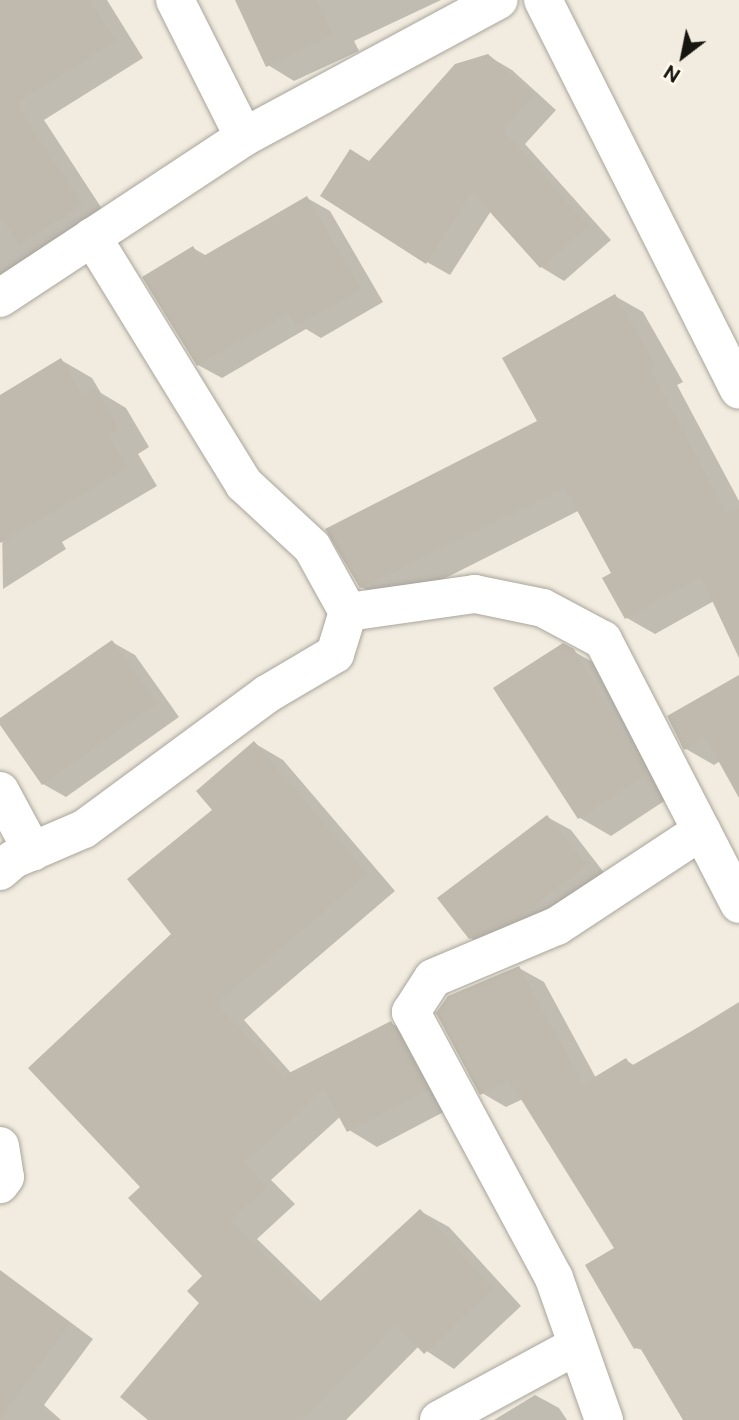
<!DOCTYPE html>
<html>
<head>
<meta charset="utf-8">
<style>
  body { margin:0 }
  #map { position:relative; width:739px; height:1420px; overflow:hidden; background:#f1ecdf; font-family:"Public Sans",sans-serif }
  div>[style] { position:absolute }
  .shadow>* { inset:0; background:#0003 }
  .building>* { inset:0; background:#bfbaad }
  .roads { filter:drop-shadow(0 0 2px #aaa599) drop-shadow(0 0 2px #aaa599) }
  .minor>* { height:38px; margin:-19px; padding:0 19px; transform-origin:19px; border-radius:19px; background:#fff }
  span { translate:-50% -50%; white-space:nowrap; text-align:center; line-height:1.15; -webkit-text-stroke:6px #fff9ec; paint-order:stroke }
  .north { position:absolute; left:648px; top:21px; width:70px; height:70px; -webkit-text-stroke:5px #fff9ec; paint-order:stroke; rotate:212deg; font-size:19px; font-weight:700; line-height:28px; text-align:center; color:#161510 }
  .north::after { content:''; display:block; margin:auto; width:24px; height:32px; background:#161510; clip-path:polygon(50% 0,100% 100%,50% 72%,0 100%) }
</style>
</head>
<body>
<div id="map">
  <div class="shadow">
    <i style="clip-path:polygon(0 0,107px 0,143px 58px,44px 120px,110px 221px,0 287px)"></i>
    <i style="clip-path:polygon(237px 0,441px 0,354px 41px,359px 51px,294px 81px,268px 65px)"></i>
    <i style="clip-path:polygon(488px 56px,512px 70px,556px 110px,525px 144px,611px 240px,564px 281px,541px 267px,491px 211px,450px 275px,427px 262px,370px 163px)"></i>
    <i style="clip-path:polygon(307px 198px,330px 211px,383px 302px,321px 338px,306px 329px,222px 378px,198px 365px,193px 248px,207px 256px)"></i>
    <i style="clip-path:polygon(615px 296px,643px 312px,683px 382px,677px 385px,739px 501px,739px 654px,714px 601px,655px 634px,627px 618px,613px 574px,578px 511px,398px 602px,389px 603px,361px 587px,540px 422px)"></i>
    <i style="clip-path:polygon(61px 360px,92px 378px,101px 393px,126px 408px,149px 447px,138px 454px,157px 486px,62px 542px,66px 549px,3px 589px,0 397px)"></i>
    <i style="clip-path:polygon(112px 642px,135px 655px,179px 717px,66px 797px,43px 784px,0 721px)"></i>
    <i style="clip-path:polygon(573px 651px,605px 669px,678px 792px,611px 836px,580px 818px)"></i>
    <i style="clip-path:polygon(739px 677px,739px 789px,720px 761px,714px 765px,686px 749px,669px 716px)"></i>
    <i style="clip-path:polygon(254px 743px,283px 760px,395px 891px,244px 1020px,292px 1074px,391px 1023px,420px 1039px,455px 1106px,377px 1147px,349px 1130px,341px 1116px,271px 1180px,295px 1204px,257px 1239px,322px 1302px,420px 1211px,449px 1227px,521px 1306px,454px 1369px,419px 1346px,346px 1420px,150px 1420px,202px 1303px,204px 1276px,142px 1187px,174px 934px,215px 810px)"></i>
    <i style="clip-path:polygon(547px 817px,571px 830px,609px 879px,494px 951px,470px 938px)"></i>
    <i style="clip-path:polygon(519px 968px,544px 982px,596px 1078px,626px 1060px,635px 1066px,739px 1002px,739px 1374px,635px 1348px,617px 1249px,523px 1099px,506px 1107px,482px 1093px)"></i>
    <i style="clip-path:polygon(0 1270px,93px 1339px,44px 1405px,61px 1420px,0 1420px)"></i>
    <i style="clip-path:polygon(535px 1395px,559px 1408px,567px 1420px,494px 1420px)"></i>
  </div>
  <div class="building">
    <i style="clip-path:polygon(0 0,90px 0,116px 41px,16px 103px,82px 204px,19px 245px,0 216px)"></i>
    <i style="clip-path:polygon(235px 0,316px 0,333px 35px,266px 67px)"></i>
    <i style="clip-path:polygon(488px 54px,534px 95px,503px 130px,589px 226px,540px 268px,472px 192px,426px 264px,320px 196px,350px 149px,369px 161px,455px 64px)"></i>
    <i style="clip-path:polygon(307px 196px,361px 289px,296px 326px,288px 313px,197px 366px,142px 277px,193px 246px,200px 258px)"></i>
    <i style="clip-path:polygon(615px 294px,656px 366px,650px 369px,727px 514px,739px 508px,739px 658px,701px 577px,625px 619px,602px 578px,611px 573px,565px 488px,360px 588px,325px 529px,537px 421px,502px 358px)"></i>
    <i style="clip-path:polygon(61px 358px,82px 395px,95px 388px,119px 429px,108px 435px,127px 468px,0 543px,0 395px)"></i>
    <i style="clip-path:polygon(112px 640px,157px 703px,42px 785px,0 725px,0 718px)"></i>
    <i style="clip-path:polygon(563px 643px,574px 649px,647px 774px,578px 819px,493px 688px)"></i>
    <i style="clip-path:polygon(739px 675px,739px 798px,705px 737px,684px 750px,667px 716px)"></i>
    <i style="clip-path:polygon(254px 741px,368px 874px,217px 1003px,283px 1076px,391px 1021px,428px 1090px,347px 1132px,324px 1089px,244px 1163px,267px 1187px,230px 1222px,316px 1305px,420px 1209px,494px 1289px,424px 1354px,396px 1324px,302px 1420px,148px 1420px,120px 1397px,199px 1303px,187px 1291px,202px 1276px,128px 1198px,140px 1187px,28px 1068px,171px 934px,127px 879px,212px 810px,196px 791px)"></i>
    <i style="clip-path:polygon(547px 815px,587px 865px,515px 920px,469px 939px,437px 898px)"></i>
    <i style="clip-path:polygon(519px 966px,583px 1084px,626px 1058px,631px 1066px,739px 1004px,739px 1420px,683px 1420px,639px 1346px,634px 1349px,585px 1265px,614px 1248px,509px 1080px,480px 1095px,436px 1013px,448px 996px)"></i>
    <i style="clip-path:polygon(0 1271px,70px 1324px,0 1419px)"></i>
  </div>
  <div class="roads">
    <div class="minor">
      <i style="left:175px;top:0;width:153px;rotate:63.3deg"></i>
      <i style="left:543px;top:0;width:436px;rotate:63.3deg"></i>
      <i style="left:0;top:298px;width:292px;rotate:-33.4deg"></i>
      <i style="left:244px;top:137px;width:289px;rotate:-28.3deg"></i>
      <i style="left:348px;top:612px;width:128px;rotate:-8.1deg"></i>
      <i style="left:475px;top:594px;width:69px;rotate:11.6deg"></i>
      <i style="left:543px;top:608px;width:68px;rotate:28.1deg"></i>
      <i style="left:603px;top:640px;width:297px;rotate:62.7deg"></i>
      <i style="left:0;top:791px;width:69px;rotate:61.6deg"></i>
      <i style="left:0;top:871px;width:18px;rotate:-41deg"></i>
      <i style="left:14px;top:859px;width:76px;rotate:-23.2deg"></i>
      <i style="left:84px;top:829px;width:227px;rotate:-36.4deg"></i>
      <i style="left:267px;top:694px;width:79px;rotate:-30.5deg"></i>
      <i style="left:335px;top:654px;width:44px;rotate:-72.8deg"></i>
      <i style="left:348px;top:612px;width:74px;rotate:-119deg"></i>
      <i style="left:312px;top:547px;width:93px;rotate:-137.2deg"></i>
      <i style="left:244px;top:484px;width:290px;rotate:-121.6deg"></i>
      <i style="left:0;top:1146px;width:31px;rotate:81deg"></i>
      <i style="left:5px;top:1177px;width:9px;rotate:126deg"></i>
      <i style="left:439px;top:1420px;width:156px;rotate:-28.4deg"></i>
      <i style="left:604px;top:1420px;width:151px;rotate:-109.4deg"></i>
      <i style="left:554px;top:1278px;width:302px;rotate:-118.3deg"></i>
      <i style="left:411px;top:1012px;width:40px;rotate:-57.1deg"></i>
      <i style="left:433px;top:978px;width:134px;rotate:-22.8deg"></i>
      <i style="left:557px;top:926px;width:173px;rotate:-33.4deg"></i>
    </div>
  </div>
  <div class="north">N</div>
</div>
</body>
</html>
